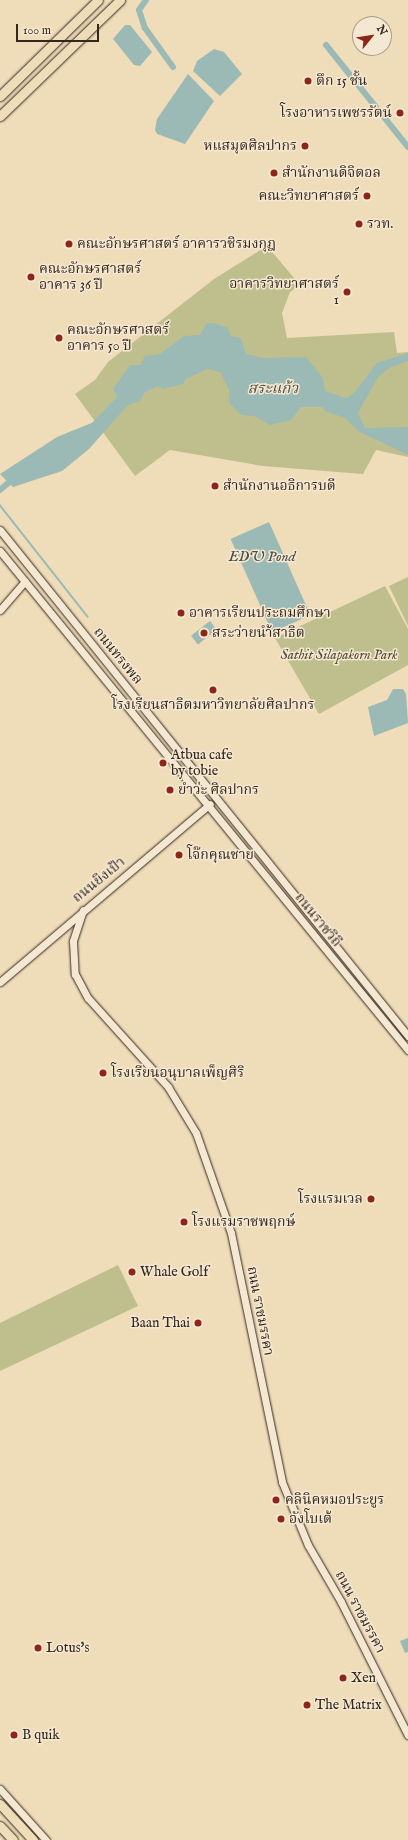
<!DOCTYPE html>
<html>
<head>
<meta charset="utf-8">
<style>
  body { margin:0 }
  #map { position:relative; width:408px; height:1840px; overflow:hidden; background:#efdcb9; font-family:"IM FELL English","Noto Serif Thai",serif }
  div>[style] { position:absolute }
  .green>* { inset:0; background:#bebf8c }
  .water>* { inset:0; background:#9bbab6; transform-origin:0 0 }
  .stream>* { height:1.5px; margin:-0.75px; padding:0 0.75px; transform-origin:0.75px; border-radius:0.75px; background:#9bbab6 }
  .canal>* { height:6px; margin:-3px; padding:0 3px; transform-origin:3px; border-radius:3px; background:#9bbab6 }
  .roads { filter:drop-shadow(0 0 1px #34271d) drop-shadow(0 0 1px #34271d) }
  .secondary>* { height:7px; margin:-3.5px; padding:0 3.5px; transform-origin:3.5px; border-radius:3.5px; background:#f5e8d2 }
  .highway>* { height:9px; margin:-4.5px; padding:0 4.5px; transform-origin:4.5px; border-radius:4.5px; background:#efdcb9 }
  .dots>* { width:11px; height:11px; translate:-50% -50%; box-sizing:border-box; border:2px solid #f5e8d2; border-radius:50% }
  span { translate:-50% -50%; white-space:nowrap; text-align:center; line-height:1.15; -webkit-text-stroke:3px #f5e8d2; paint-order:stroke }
  .poi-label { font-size:14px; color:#34271d }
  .left { translate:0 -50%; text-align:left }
  .right { translate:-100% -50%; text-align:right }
  .park-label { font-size:14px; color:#564d39; font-style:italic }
  .street-label { font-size:14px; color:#34271d }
  .water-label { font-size:15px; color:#4e4c43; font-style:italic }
  .north { position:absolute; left:352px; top:16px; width:40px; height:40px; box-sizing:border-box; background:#f5e8d2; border:1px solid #a89b8a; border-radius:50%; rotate:60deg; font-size:11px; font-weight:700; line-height:16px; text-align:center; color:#34271d }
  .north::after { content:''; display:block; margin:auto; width:14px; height:18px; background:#8f2418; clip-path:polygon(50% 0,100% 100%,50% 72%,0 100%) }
  .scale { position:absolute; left:16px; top:24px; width:83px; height:18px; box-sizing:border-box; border:2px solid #34271d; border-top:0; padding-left:5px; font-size:12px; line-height:14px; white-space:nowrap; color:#34271d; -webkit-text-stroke:3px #f5e8d2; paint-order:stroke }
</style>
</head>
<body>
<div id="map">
  <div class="green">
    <i style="clip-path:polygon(267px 246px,300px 285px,290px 292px,282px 313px,287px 338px,394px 332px,397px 353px,408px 352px,408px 457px,376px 450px,363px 474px,263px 466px,170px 450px,135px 476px,75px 394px,95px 380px,108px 362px,214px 279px)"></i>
    <i style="clip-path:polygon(408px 577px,408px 626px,389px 586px)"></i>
    <i style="clip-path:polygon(385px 586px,408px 629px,408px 665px,319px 714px,275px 638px)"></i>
    <i style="clip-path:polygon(118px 1265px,138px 1306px,0 1371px,0 1323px)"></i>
  </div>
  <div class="water">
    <i style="clip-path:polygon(125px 25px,130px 25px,152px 52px,140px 66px,134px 65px,113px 39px)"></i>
    <i style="clip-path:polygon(214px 49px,224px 52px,242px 74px,220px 96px,193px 71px,197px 61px)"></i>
    <i style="clip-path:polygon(188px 74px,214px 101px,185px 144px,157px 134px,155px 130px,157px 119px)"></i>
    <i style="clip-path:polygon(214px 323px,228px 328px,231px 336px,241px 338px,246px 354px,263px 358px,306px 357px,323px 378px,325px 391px,346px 398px,354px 393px,377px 363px,408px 353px,408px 361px,391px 367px,378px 377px,358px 413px,365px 428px,408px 427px,408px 455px,358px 431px,345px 418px,325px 411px,322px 407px,301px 407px,291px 420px,270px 425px,254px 416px,241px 415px,230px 404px,229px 390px,220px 372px,207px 369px,186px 379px,183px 384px,162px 389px,158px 386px,144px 393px,140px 401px,128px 405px,89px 449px,62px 471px,13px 487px,0 474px,57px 437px,99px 420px,119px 400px,113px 389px,130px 365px,140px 365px,145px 356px,160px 354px,184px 336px,200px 335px,206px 324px)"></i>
    <i style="left:269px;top:522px;width:102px;height:42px;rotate:66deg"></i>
    <i style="left:210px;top:621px;width:11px;height:24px;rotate:52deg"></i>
    <i style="clip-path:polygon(393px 689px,403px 689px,406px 694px,408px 723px,374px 736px,368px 707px,387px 700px)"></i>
    <i style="clip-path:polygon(408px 1638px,408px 1652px,405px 1653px,400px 1641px)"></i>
  </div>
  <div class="stream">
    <i style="left:0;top:505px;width:142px;rotate:51.8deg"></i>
  </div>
  <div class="canal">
    <i style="left:146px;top:0;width:12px;rotate:125deg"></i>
    <i style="left:139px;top:10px;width:19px;rotate:72deg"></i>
    <i style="left:145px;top:28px;width:48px;rotate:54.3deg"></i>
    <i style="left:326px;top:45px;width:131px;rotate:51.2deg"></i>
    <i style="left:95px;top:424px;width:42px;rotate:-46deg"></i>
    <i style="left:0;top:490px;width:20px;rotate:-41deg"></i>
  </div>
  <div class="roads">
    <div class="secondary">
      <i style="left:0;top:530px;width:650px;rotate:51.12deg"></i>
      <i style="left:0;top:551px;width:645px;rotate:50.73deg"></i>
      <i style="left:0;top:610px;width:38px;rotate:-49deg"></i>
      <i style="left:83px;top:910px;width:33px;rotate:108deg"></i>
      <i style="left:73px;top:941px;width:33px;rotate:87deg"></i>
      <i style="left:75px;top:974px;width:27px;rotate:62deg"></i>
      <i style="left:88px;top:998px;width:120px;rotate:48deg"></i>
      <i style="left:168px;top:1087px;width:54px;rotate:58.7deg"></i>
      <i style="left:196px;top:1133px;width:106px;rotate:70.7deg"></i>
      <i style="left:231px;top:1233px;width:254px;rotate:78.4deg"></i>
      <i style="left:282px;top:1482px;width:68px;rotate:67.6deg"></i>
      <i style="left:308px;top:1545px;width:66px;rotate:59.9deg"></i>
      <i style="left:341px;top:1602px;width:149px;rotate:63.3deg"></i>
      <i style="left:0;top:982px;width:275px;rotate:-40.3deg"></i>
      <i style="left:0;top:1789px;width:69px;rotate:48deg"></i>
    </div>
    <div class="highway">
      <i style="left:0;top:96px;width:137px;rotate:-44.4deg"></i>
      <i style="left:0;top:116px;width:167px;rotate:-44deg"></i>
      <i style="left:0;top:1804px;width:49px;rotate:47.5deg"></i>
      <i style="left:0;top:1826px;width:19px;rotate:47deg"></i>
    </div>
  </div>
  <div class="dots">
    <i style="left:308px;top:81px;background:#8f2418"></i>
    <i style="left:400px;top:113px;background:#8f2418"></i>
    <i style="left:305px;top:146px;background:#8f2418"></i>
    <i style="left:274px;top:173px;background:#8f2418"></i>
    <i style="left:367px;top:196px;background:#8f2418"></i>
    <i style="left:359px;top:224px;background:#8f2418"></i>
    <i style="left:69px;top:244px;background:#8f2418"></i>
    <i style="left:31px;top:277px;background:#8f2418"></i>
    <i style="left:347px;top:292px;background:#8f2418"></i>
    <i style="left:59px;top:338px;background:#8f2418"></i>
    <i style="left:215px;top:486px;background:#8f2418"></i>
    <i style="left:181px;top:613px;background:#8f2418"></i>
    <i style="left:204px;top:633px;background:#8f2418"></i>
    <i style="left:213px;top:690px;background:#8f2418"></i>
    <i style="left:163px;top:763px;background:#8f2418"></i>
    <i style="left:170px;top:790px;background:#8f2418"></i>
    <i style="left:179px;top:855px;background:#8f2418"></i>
    <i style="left:103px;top:1073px;background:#8f2418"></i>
    <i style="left:371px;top:1199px;background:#8f2418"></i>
    <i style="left:184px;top:1222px;background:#8f2418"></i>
    <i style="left:132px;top:1272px;background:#8f2418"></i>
    <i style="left:198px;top:1323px;background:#8f2418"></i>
    <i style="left:276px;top:1500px;background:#8f2418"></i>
    <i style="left:281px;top:1519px;background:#8f2418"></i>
    <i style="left:38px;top:1648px;background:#8f2418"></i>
    <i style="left:343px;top:1678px;background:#8f2418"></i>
    <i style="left:307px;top:1705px;background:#8f2418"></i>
    <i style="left:14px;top:1735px;background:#8f2418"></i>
  </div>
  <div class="poi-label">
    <span class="left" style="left:316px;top:81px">ตึก 15 ชั้น</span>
    <span class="right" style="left:392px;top:113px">โรงอาหารเพชรรัตน์</span>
    <span class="right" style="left:297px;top:146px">หแสมุดศิลปากร</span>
    <span class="left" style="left:282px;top:173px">สำนักงานดิจิตอล</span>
    <span class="right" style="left:359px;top:196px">คณะวิทยาศาสตร์</span>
    <span class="left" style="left:367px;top:224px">รวท.</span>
    <span class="left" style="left:77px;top:244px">คณะอักษรศาสตร์ อาคารวชิรมงกุฎ</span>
    <span class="left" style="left:39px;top:277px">คณะอักษรศาสตร์<br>อาคาร 36 ปี</span>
    <span class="right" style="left:339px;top:292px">อาคารวิทยาศาสตร์<br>1</span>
    <span class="left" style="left:67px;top:338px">คณะอักษรศาสตร์<br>อาคาร 50 ปี</span>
    <span class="left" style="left:223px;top:486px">สำนักงานอธิการบดี</span>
    <span class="left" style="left:189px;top:613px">อาคารเรียนประถมศึกษา</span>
    <span class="left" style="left:212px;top:633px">สระว่ายนำ้สาธิต</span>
    <span style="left:213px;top:705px">โรงเรียนสาธิตมหาวิทยาลัยศิลปากร</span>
    <span class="left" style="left:171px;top:763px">Atbua cafe<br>by tobie</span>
    <span class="left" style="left:178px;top:790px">ยำว่ะ ศิลปากร</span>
    <span class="left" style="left:187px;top:855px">โจ๊กคุณชาย</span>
    <span class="left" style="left:111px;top:1073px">โรงเรียนอนุบาลเพ็ญศิริ</span>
    <span class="right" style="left:363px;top:1199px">โรงแรมเวล</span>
    <span class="left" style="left:192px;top:1222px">โรงแรมราชพฤกษ์</span>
    <span class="left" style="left:140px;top:1272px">Whale Golf</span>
    <span class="right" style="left:190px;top:1323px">Baan Thai</span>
    <span class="left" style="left:285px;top:1500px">คลินิคหมอประยูร</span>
    <span class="left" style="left:289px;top:1519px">อังโบเต้</span>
    <span class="left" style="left:46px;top:1648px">Lotus's</span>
    <span class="left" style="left:351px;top:1678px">Xen</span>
    <span class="left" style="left:315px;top:1705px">The Matrix</span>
    <span class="left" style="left:22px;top:1735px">B quik</span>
  </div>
  <div class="park-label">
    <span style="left:339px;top:655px">Sathit Silapakorn Park</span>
  </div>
  <div class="street-label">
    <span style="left:118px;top:656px;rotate:51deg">ถนนทรงพล</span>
    <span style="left:99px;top:880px;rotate:-39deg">ถนนยิงเป้า</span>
    <span style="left:318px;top:920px;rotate:51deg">ถนนราชวิถี</span>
    <span style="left:260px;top:1311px;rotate:79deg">ถนน ราชมรรคา</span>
    <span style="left:360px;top:1612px;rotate:62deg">ถนน ราชมรรคา</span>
  </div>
  <div class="water-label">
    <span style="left:273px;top:389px">สระแก้ว</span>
    <span style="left:262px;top:557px">EDU Pond</span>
  </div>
  <div class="north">N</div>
  <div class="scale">100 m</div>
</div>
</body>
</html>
